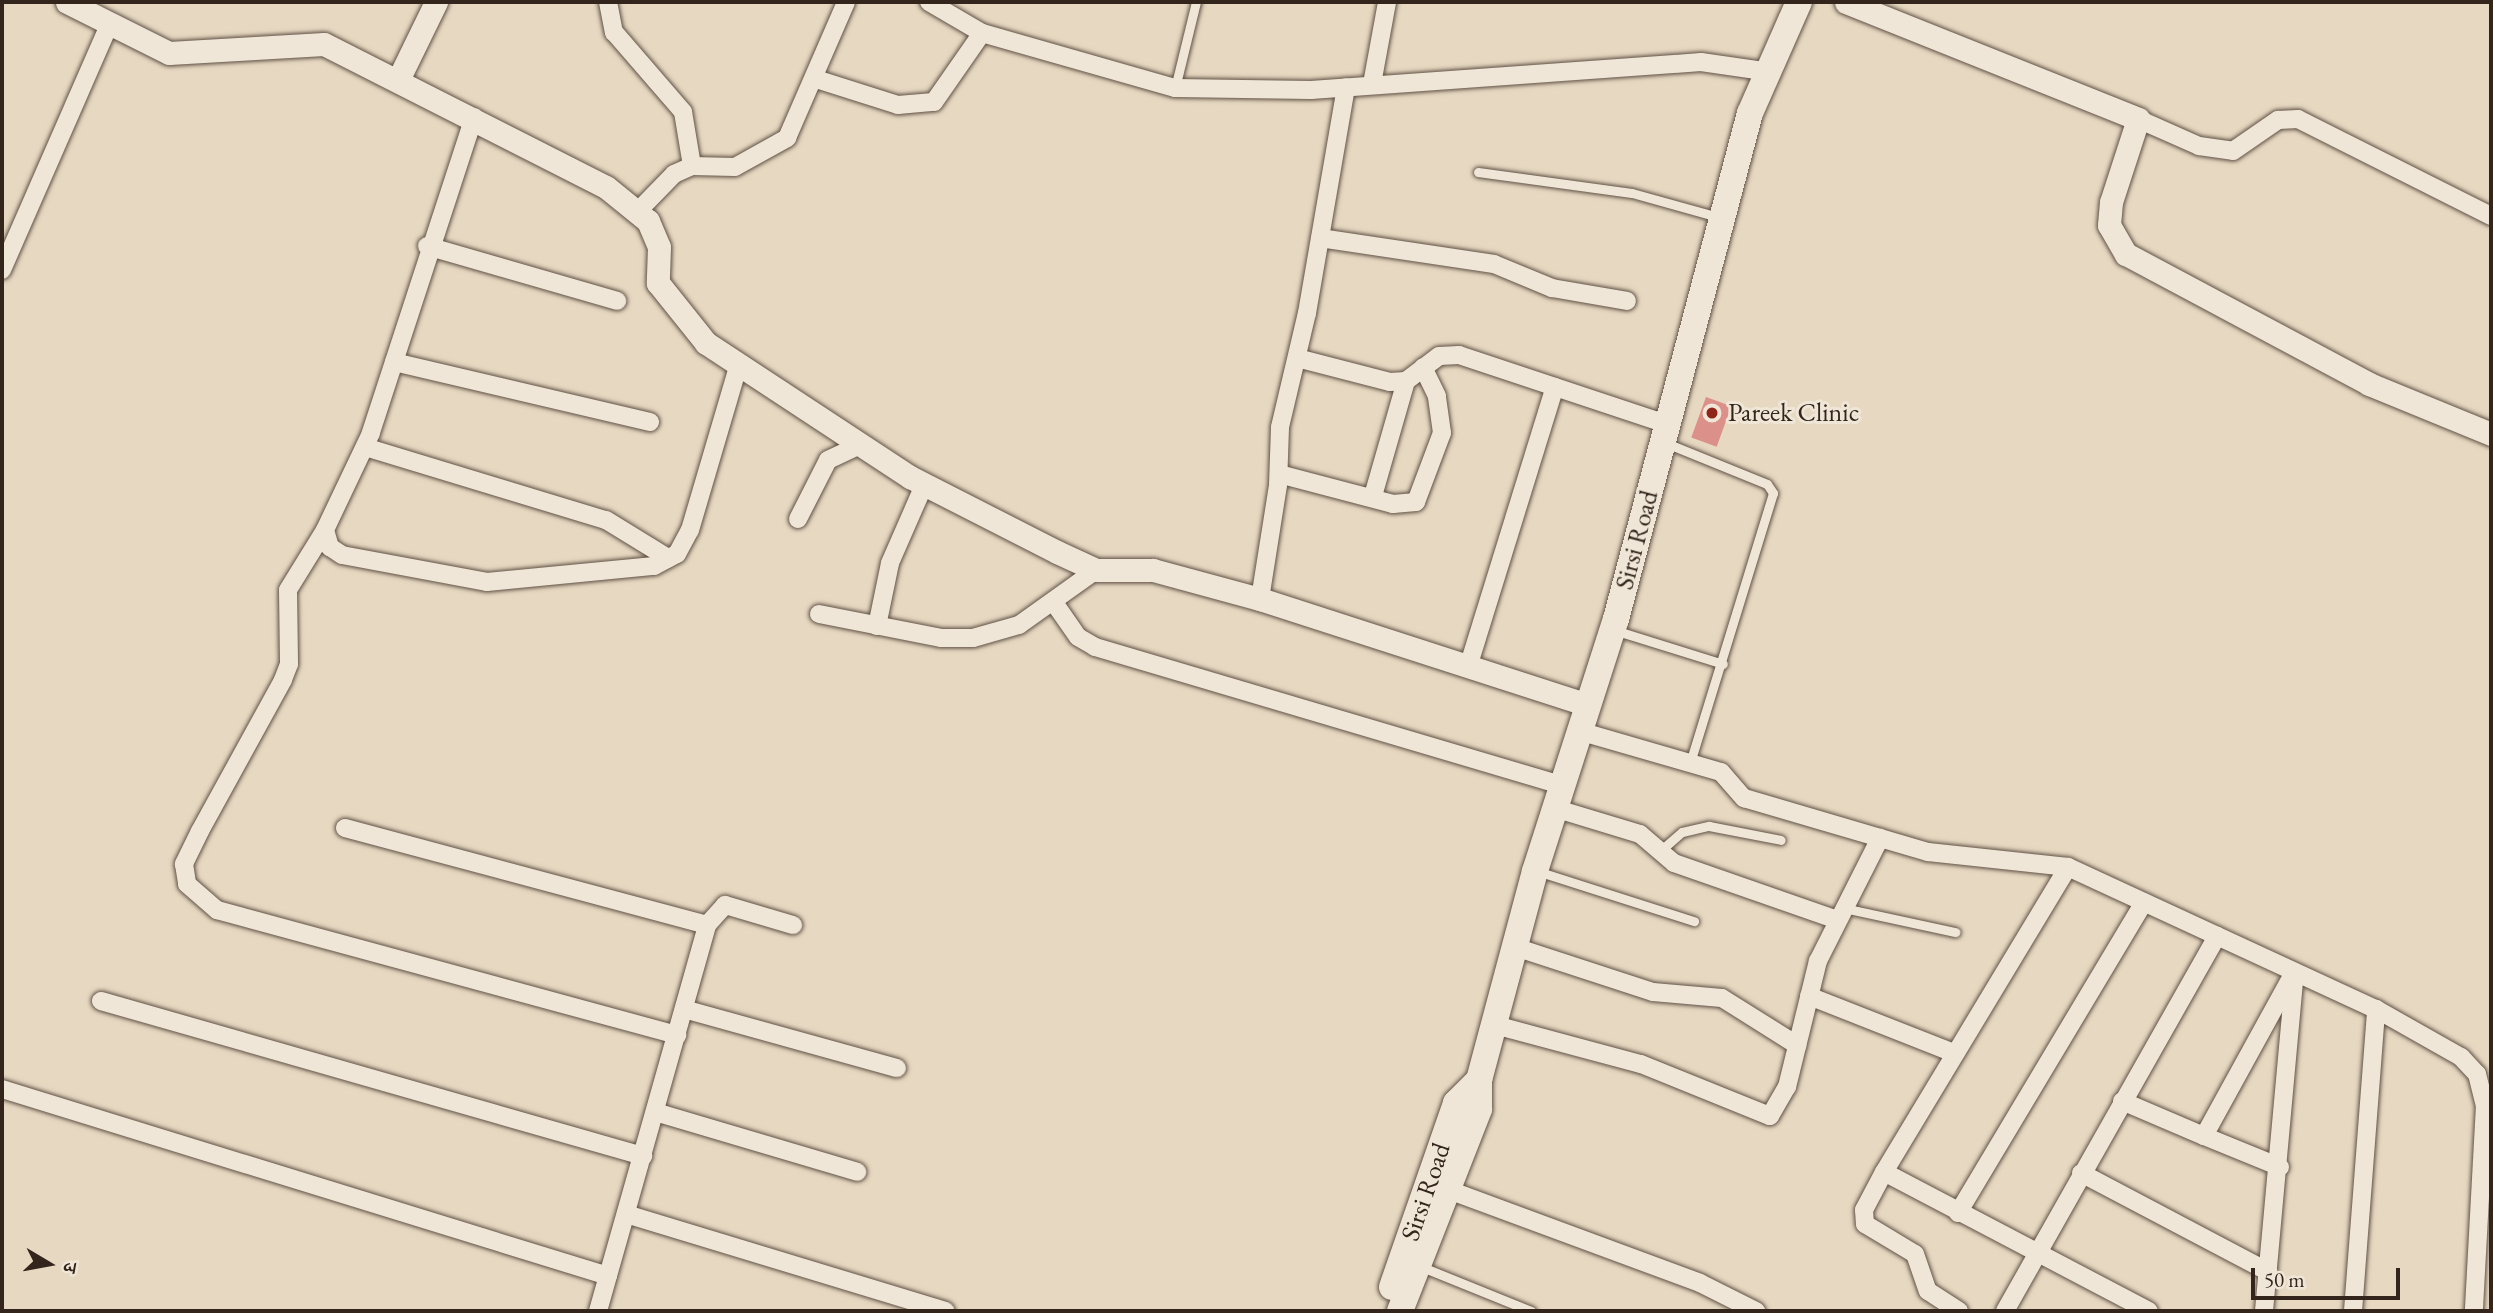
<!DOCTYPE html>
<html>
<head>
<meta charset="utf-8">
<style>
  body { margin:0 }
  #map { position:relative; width:2493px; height:1313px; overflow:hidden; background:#e6d8c1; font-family:"EB Garamond","Noto Serif Devanagari",serif }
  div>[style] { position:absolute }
  .building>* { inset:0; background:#dc908a; transform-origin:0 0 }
  .roads { filter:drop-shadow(0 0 2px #605145) drop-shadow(0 0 2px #605145) }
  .service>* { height:9px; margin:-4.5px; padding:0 4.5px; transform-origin:4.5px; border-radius:4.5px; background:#efe6d7 }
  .minor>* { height:18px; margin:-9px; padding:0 9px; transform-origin:9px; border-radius:9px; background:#efe6d7 }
  .tertiary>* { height:23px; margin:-11.5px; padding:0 11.5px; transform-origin:11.5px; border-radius:11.5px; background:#efe6d7 }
  .secondary>* { height:26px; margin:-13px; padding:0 13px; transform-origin:13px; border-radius:13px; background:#efe6d7 }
  .dots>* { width:19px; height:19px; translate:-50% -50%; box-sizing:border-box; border:4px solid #efe6d7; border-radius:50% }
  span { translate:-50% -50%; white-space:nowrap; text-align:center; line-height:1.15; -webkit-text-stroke:6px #efe6d7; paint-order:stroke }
  .poi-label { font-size:26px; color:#33241c }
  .left { translate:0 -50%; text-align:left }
  .street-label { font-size:26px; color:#33241c }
  .frame { position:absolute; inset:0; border:4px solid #33241c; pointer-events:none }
  .north { position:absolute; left:14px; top:1229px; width:70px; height:70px; -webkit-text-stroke:5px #efe6d7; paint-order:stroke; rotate:100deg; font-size:19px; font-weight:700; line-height:28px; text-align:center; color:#33241c }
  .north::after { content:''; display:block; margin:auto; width:24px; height:32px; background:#33241c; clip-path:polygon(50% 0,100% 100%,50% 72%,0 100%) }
  .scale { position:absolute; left:2251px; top:1268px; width:149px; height:32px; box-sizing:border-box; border:4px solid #33241c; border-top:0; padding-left:9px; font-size:21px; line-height:24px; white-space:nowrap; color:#33241c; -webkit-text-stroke:5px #efe6d7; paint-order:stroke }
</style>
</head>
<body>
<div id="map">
  <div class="building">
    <i style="left:1706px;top:397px;width:27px;height:43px;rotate:20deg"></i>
  </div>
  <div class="roads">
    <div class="service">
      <i style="left:1175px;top:88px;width:89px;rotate:-76.3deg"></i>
      <i style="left:1478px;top:172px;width:155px;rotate:7.8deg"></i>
      <i style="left:1632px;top:193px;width:89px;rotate:15.6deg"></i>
      <i style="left:1666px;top:443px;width:109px;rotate:22.1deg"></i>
      <i style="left:1767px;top:484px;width:11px;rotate:56deg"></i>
      <i style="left:1773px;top:493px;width:282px;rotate:107.1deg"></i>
      <i style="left:1614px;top:630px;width:114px;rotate:17.3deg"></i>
      <i style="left:1660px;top:851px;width:29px;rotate:-41deg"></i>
      <i style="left:1682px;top:832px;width:28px;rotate:-13deg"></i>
      <i style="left:1709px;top:826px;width:73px;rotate:11deg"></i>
      <i style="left:1537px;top:871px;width:165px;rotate:17.7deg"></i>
      <i style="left:1844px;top:908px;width:114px;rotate:12.2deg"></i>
      <i style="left:1422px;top:1267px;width:118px;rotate:22deg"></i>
    </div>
    <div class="minor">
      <i style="left:608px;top:2px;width:31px;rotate:79deg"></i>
      <i style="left:614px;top:32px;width:106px;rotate:49.2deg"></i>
      <i style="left:683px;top:112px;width:55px;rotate:80.5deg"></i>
      <i style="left:929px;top:2px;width:61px;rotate:30.3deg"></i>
      <i style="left:982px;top:33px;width:201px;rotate:15.9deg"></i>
      <i style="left:1175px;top:88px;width:136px;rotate:0.8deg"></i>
      <i style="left:1311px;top:90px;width:391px;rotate:-4.1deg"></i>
      <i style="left:1701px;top:62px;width:70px;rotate:8.2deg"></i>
      <i style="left:816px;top:79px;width:86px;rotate:17.6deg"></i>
      <i style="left:898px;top:105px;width:36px;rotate:-5deg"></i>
      <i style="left:934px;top:102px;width:84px;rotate:-55.2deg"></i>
      <i style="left:1372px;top:84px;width:83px;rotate:-79.6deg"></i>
      <i style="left:474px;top:117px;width:332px;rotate:108.1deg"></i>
      <i style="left:371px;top:433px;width:107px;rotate:115.4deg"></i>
      <i style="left:325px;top:530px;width:18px;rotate:74deg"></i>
      <i style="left:330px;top:547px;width:14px;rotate:34deg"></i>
      <i style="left:342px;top:555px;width:147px;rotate:10.5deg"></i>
      <i style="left:487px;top:582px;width:168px;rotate:-5.5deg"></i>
      <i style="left:654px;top:566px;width:26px;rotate:-28deg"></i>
      <i style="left:677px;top:554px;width:27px;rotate:-62deg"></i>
      <i style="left:690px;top:530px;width:174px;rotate:-73.6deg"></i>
      <i style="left:2138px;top:119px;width:67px;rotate:23.9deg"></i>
      <i style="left:2199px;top:146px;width:34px;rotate:8deg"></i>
      <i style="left:2233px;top:151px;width:55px;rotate:-34.6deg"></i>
      <i style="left:2278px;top:120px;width:20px;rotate:-3deg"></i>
      <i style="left:2298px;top:119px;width:216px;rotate:26.7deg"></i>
      <i style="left:639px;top:210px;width:50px;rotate:-45.8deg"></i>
      <i style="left:674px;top:174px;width:20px;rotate:-24deg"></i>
      <i style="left:692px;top:166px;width:43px;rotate:1.3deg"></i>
      <i style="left:735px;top:167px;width:60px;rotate:-29.1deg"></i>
      <i style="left:787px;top:138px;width:148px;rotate:-66.5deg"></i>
      <i style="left:1320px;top:238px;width:176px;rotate:8.5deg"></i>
      <i style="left:1494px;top:264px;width:63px;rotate:22.5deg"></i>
      <i style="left:1552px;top:288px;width:76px;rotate:9.8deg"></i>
      <i style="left:427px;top:246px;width:198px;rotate:16.1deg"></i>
      <i style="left:2px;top:270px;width:267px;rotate:-66.4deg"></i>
      <i style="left:1297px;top:358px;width:96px;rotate:14.5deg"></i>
      <i style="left:1390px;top:382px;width:16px;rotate:-4deg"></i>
      <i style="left:1406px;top:381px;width:41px;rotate:-37.1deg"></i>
      <i style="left:1439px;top:356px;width:20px;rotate:-3deg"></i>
      <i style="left:1459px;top:355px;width:221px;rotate:18.4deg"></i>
      <i style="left:394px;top:362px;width:263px;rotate:13.2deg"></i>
      <i style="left:365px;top:447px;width:252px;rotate:16.9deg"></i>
      <i style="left:606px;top:520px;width:73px;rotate:31.5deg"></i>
      <i style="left:1279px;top:474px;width:118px;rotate:14.7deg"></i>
      <i style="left:1393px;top:504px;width:23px;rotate:-5deg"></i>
      <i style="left:1416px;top:502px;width:74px;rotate:-69.4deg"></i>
      <i style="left:1442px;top:433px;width:37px;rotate:-98deg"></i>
      <i style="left:1437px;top:396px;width:32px;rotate:-116deg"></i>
      <i style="left:1373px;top:496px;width:120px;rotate:-74deg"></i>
      <i style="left:798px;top:519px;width:66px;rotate:-63deg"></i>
      <i style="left:828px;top:460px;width:38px;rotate:-25deg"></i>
      <i style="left:325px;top:530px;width:70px;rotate:121.7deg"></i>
      <i style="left:288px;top:590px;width:74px;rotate:89.2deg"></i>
      <i style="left:289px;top:664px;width:17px;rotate:111deg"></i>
      <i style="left:283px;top:680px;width:172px;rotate:118.8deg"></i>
      <i style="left:200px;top:831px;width:37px;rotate:116deg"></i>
      <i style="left:184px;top:864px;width:20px;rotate:81deg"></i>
      <i style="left:187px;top:884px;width:40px;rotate:41deg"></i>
      <i style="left:217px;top:910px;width:477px;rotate:15.2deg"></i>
      <i style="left:1260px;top:599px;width:115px;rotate:-81deg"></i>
      <i style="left:1278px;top:485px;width:58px;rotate:-88deg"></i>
      <i style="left:1280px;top:427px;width:117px;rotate:-76.7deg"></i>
      <i style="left:1307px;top:313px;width:229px;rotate:-80.2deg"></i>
      <i style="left:1055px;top:604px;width:40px;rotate:55.1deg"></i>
      <i style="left:1078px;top:637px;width:20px;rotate:30deg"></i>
      <i style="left:1095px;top:647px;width:487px;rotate:16.5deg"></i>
      <i style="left:819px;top:614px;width:124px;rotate:11.1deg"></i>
      <i style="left:941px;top:638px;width:32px"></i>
      <i style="left:973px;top:638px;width:48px;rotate:-15.8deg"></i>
      <i style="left:1019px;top:625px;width:95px;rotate:-35.5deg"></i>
      <i style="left:877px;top:626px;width:64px;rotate:-78.3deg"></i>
      <i style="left:890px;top:563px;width:85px;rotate:-66.4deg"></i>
      <i style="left:1469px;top:664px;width:290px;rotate:-72.8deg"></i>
      <i style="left:1579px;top:731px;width:148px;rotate:16.1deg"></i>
      <i style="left:1721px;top:772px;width:35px;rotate:49deg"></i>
      <i style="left:1744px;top:798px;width:192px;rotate:16.4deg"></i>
      <i style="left:1928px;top:852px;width:141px;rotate:6.1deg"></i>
      <i style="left:2068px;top:867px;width:339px;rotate:24.8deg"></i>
      <i style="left:2376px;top:1009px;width:98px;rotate:29.5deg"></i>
      <i style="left:2461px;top:1057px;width:23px;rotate:47deg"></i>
      <i style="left:2477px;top:1074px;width:32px;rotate:76deg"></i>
      <i style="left:2485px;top:1105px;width:206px;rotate:93.1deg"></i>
      <i style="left:1554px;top:808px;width:90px;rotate:16.8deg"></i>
      <i style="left:1640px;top:834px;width:45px;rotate:40.5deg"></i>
      <i style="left:1674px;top:863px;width:170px;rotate:19.2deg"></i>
      <i style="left:345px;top:828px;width:375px;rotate:15deg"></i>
      <i style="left:2068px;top:867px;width:356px;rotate:121.1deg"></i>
      <i style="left:1884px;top:1172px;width:299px;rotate:27.7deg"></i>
      <i style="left:1515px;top:947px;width:145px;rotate:18.1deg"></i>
      <i style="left:1653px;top:992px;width:69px;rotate:5deg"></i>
      <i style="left:1722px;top:998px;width:89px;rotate:32.1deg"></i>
      <i style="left:1809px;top:996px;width:156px;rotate:21.5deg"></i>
      <i style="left:101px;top:1001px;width:564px;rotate:15.96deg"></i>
      <i style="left:684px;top:1009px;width:221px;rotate:15.5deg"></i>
      <i style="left:1495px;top:1025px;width:151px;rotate:15deg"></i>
      <i style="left:1641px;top:1064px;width:139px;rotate:22deg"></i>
      <i style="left:1770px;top:1116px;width:34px;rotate:-60deg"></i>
      <i style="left:1787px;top:1087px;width:130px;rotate:-76.2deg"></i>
      <i style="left:1818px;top:961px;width:138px;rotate:-63.2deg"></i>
      <i style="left:2px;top:1089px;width:634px;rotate:17.15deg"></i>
      <i style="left:2122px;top:1101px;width:89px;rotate:23.1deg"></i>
      <i style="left:655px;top:1112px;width:211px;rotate:16.5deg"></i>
      <i style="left:2280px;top:1167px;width:82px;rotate:-157.8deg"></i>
      <i style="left:2204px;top:1136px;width:180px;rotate:-61.2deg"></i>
      <i style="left:1884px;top:1172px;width:43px;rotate:117.8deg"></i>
      <i style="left:1864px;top:1210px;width:14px;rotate:86deg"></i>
      <i style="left:1865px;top:1224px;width:58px;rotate:31deg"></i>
      <i style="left:1915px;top:1254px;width:39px;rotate:71deg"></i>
      <i style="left:1928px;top:1291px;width:37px;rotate:33deg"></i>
      <i style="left:2081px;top:1173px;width:212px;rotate:27.8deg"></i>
      <i style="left:1438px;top:1186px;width:279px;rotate:20.3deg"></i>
      <i style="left:1700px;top:1283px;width:63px;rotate:26.6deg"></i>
      <i style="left:1958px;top:1213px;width:362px;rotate:-59.1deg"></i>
      <i style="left:626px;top:1214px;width:334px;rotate:16.9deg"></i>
      <i style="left:598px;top:1311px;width:401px;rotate:-74.2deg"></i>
      <i style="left:707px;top:925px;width:27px;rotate:-48deg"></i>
      <i style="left:725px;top:905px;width:71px;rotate:16.4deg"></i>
      <i style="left:2005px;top:1311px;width:431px;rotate:-60.5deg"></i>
      <i style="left:2264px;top:1311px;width:340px;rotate:-84.8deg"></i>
      <i style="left:2353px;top:1311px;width:303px;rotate:-85.6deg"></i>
    </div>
    <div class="tertiary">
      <i style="left:67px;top:2px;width:114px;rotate:26.6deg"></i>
      <i style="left:169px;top:53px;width:155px;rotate:-3.3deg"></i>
      <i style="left:324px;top:44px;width:316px;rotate:26.9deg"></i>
      <i style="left:606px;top:187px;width:54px;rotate:39deg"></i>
      <i style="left:648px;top:221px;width:28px;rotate:67deg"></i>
      <i style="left:659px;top:247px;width:36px;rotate:92deg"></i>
      <i style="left:658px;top:283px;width:77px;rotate:51.3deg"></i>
      <i style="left:706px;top:343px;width:244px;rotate:33.3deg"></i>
      <i style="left:910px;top:477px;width:165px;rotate:27deg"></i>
      <i style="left:1057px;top:552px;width:43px;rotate:24.8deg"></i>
      <i style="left:1096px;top:570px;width:57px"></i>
      <i style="left:1153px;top:570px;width:111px;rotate:15.2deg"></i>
      <i style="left:1260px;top:599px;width:345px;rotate:17.9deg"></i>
      <i style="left:1846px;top:2px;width:315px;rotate:21.8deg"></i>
      <i style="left:2138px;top:119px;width:87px;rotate:108deg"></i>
      <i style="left:2111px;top:202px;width:23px;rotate:95deg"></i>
      <i style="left:2109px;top:225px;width:34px;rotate:60deg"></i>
      <i style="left:2126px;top:254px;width:276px;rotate:28.1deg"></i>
      <i style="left:2369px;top:384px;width:132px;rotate:22.3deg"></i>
      <i style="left:398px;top:80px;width:87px;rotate:-64deg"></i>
    </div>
    <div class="secondary">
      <i style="left:1392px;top:1287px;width:195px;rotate:-70.8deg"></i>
      <i style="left:1456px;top:1103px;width:33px;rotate:-45deg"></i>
      <i style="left:1400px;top:1311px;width:217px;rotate:-68.6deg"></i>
      <i style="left:1479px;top:1109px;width:29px;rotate:-90deg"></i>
      <i style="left:1479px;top:1080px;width:216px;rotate:-75deg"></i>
      <i style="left:1535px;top:871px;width:265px;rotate:-72.2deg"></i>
      <i style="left:1616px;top:619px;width:523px;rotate:-75.17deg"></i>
      <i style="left:1750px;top:113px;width:121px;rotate:-66.2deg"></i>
    </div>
  </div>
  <div class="dots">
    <i style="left:1712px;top:413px;background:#8f2418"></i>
  </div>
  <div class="poi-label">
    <span class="left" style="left:1728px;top:413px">Pareek Clinic</span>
  </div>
  <div class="street-label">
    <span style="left:1637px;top:540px;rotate:-75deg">Sirsi Road</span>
    <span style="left:1426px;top:1192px;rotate:-71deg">Sirsi Road</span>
  </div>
  <div class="frame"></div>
  <div class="north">उ</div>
  <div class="scale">50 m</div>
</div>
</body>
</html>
